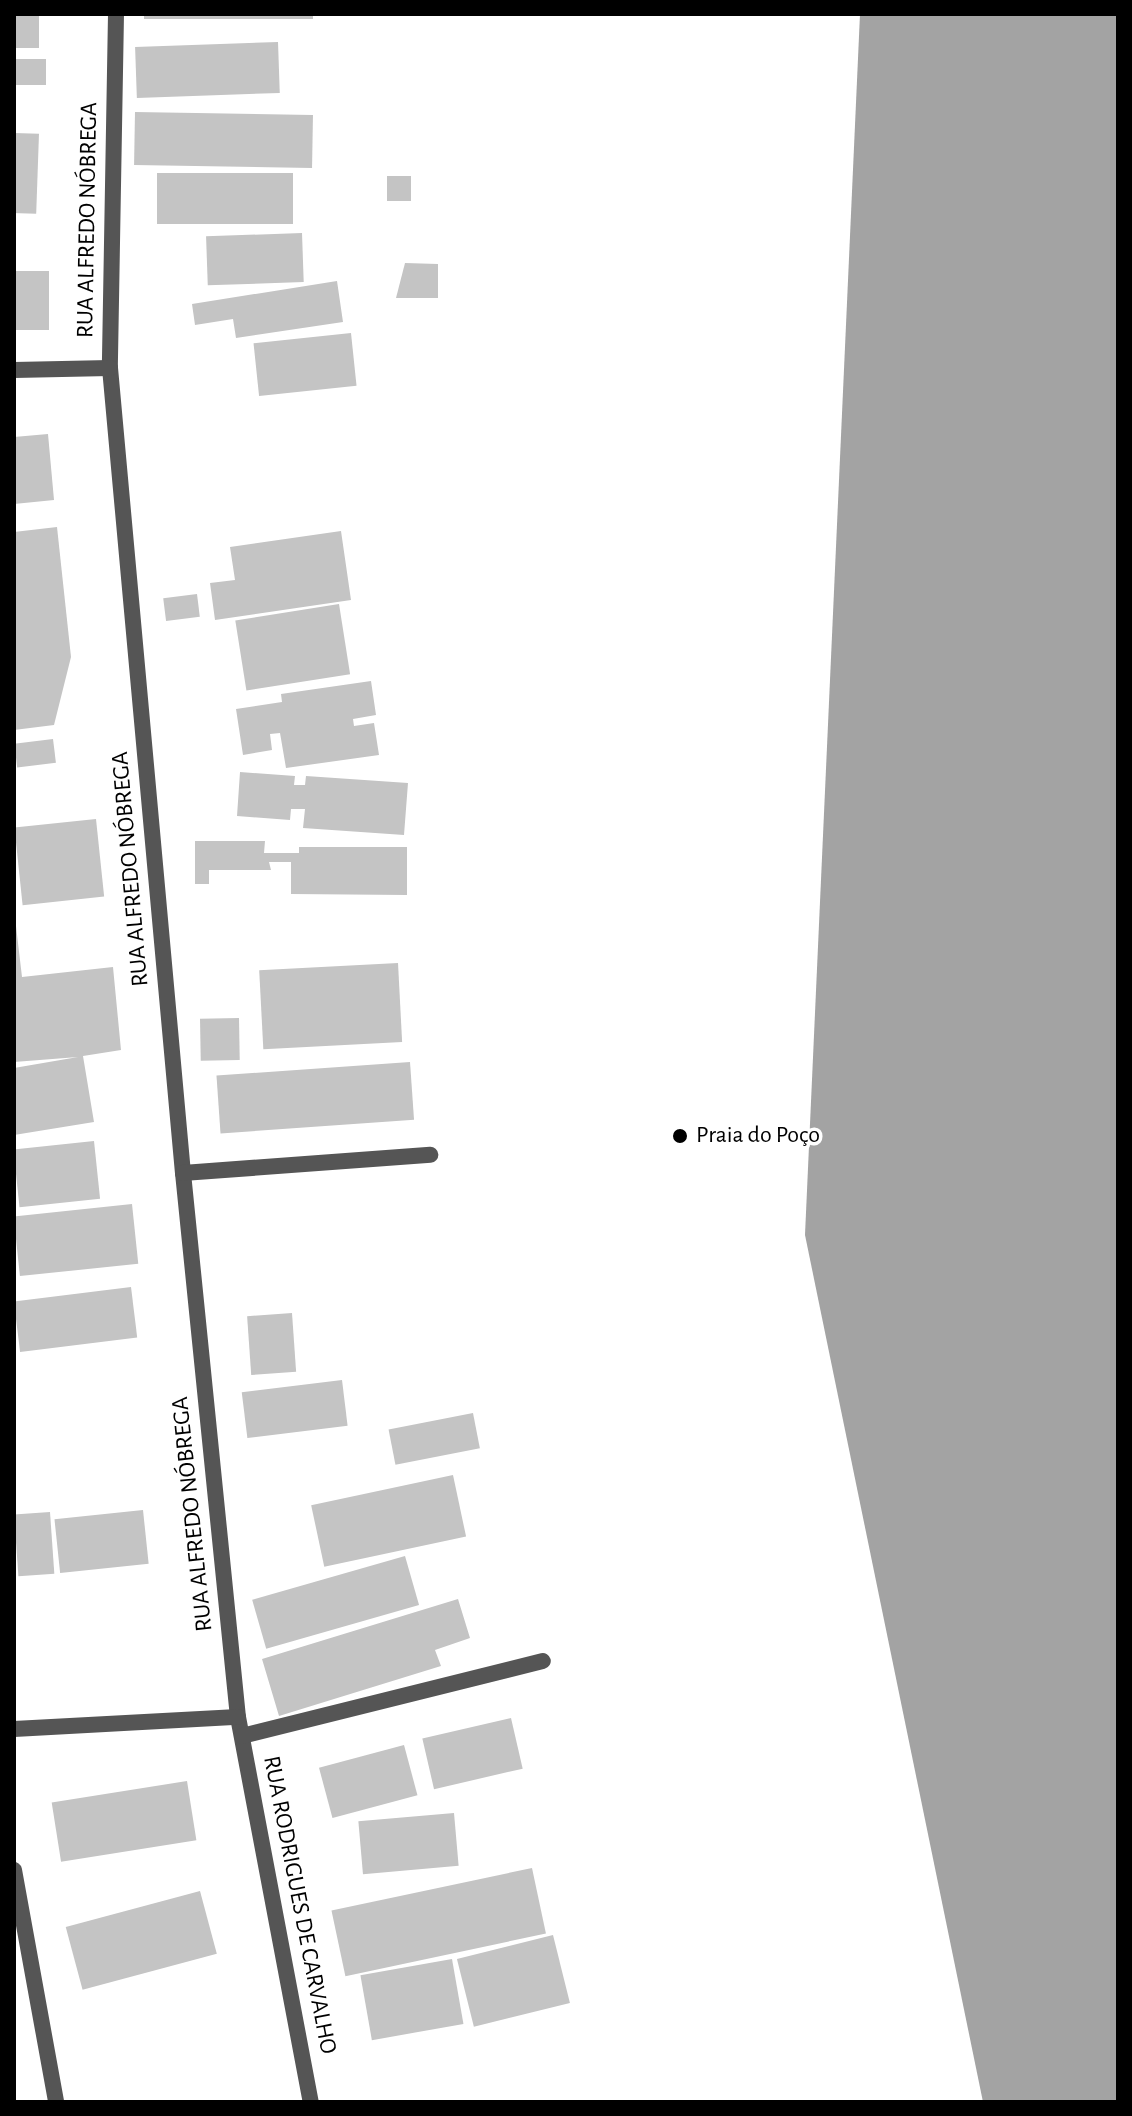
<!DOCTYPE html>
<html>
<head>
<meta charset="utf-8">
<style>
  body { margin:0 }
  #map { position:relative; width:1132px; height:2116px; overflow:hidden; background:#fff; font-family:"Alegreya Sans",sans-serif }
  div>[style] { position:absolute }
  .water>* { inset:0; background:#a3a3a3 }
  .building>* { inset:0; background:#c4c4c4; transform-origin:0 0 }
  .minor>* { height:16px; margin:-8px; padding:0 8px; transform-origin:8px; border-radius:8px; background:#555 }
  .dots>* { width:22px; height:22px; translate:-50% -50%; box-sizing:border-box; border:4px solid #fff; border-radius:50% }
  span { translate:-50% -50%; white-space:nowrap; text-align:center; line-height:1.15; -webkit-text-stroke:7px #fff; paint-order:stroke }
  .street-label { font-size:24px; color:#000 }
  .poi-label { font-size:24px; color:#000 }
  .left { translate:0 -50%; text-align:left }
  .frame { position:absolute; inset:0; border:16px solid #000; pointer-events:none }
</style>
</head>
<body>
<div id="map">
  <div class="water">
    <i style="clip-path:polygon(860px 14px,1118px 14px,1118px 2102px,983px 2102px,805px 1235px)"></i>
  </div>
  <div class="building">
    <i style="left:14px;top:14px;width:25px;height:34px"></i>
    <i style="left:144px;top:14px;width:169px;height:5px"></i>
    <i style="left:278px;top:42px;width:51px;height:143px;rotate:88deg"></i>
    <i style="left:14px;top:59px;width:32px;height:26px"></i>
    <i style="left:135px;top:112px;width:178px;height:53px;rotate:1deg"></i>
    <i style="left:14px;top:133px;width:25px;height:80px;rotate:2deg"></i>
    <i style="left:293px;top:173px;width:51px;height:136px;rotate:90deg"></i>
    <i style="left:387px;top:176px;width:24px;height:25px"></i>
    <i style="left:302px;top:233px;width:49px;height:96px;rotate:88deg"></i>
    <i style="clip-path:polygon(405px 263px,438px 264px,438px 298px,396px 298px)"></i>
    <i style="left:14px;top:271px;width:35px;height:59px"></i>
    <i style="clip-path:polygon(337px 281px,343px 322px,236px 338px,233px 319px,195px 325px,192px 304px)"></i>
    <i style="left:351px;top:333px;width:53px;height:98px;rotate:84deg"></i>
    <i style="clip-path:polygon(48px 434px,54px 500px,14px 504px,14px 437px)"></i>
    <i style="clip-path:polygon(57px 527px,71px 657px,54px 725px,14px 730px,14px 532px)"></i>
    <i style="clip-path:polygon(341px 531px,351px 600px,215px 620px,210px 583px,235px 580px,230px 547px)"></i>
    <i style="left:197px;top:594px;width:23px;height:34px;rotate:83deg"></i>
    <i style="left:339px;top:604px;width:71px;height:105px;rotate:81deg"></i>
    <i style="clip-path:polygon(371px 681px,376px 715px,353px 719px,354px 726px,374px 723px,379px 755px,286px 768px,280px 733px,270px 734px,272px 750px,243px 755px,236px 709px,282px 702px,281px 694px)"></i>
    <i style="left:53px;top:739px;width:24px;height:39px;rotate:83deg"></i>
    <i style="clip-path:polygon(240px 772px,295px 776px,294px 785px,305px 785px,306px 776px,408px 783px,404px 835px,303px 828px,305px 809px,291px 809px,290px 820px,237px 816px)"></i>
    <i style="left:96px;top:819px;width:78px;height:82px;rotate:84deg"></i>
    <i style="clip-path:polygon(195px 841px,265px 841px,264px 853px,299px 853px,299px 847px,407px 847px,407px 895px,291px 894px,291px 862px,269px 862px,271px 870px,209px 870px,209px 884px,195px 884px)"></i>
    <i style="clip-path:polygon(16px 926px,22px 977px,113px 967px,121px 1050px,83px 1056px,94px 1122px,14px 1135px,14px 1068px,78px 1057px,14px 1062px)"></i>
    <i style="left:398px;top:963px;width:79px;height:139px;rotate:87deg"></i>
    <i style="left:239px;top:1018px;width:42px;height:39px;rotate:89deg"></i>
    <i style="left:410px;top:1062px;width:58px;height:194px;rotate:86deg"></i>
    <i style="left:94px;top:1141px;width:58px;height:81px;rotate:84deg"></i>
    <i style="left:132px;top:1204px;width:60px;height:119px;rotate:84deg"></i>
    <i style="left:131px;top:1287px;width:51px;height:118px;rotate:83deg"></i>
    <i style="left:292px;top:1313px;width:59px;height:45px;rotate:86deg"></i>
    <i style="left:342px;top:1380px;width:46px;height:101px;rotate:83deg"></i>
    <i style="left:473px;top:1413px;width:36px;height:86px;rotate:79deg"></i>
    <i style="left:453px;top:1475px;width:63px;height:145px;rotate:78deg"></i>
    <i style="left:143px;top:1510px;width:54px;height:89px;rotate:84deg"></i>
    <i style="left:50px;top:1512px;width:62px;height:36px;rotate:86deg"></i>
    <i style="left:405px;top:1556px;width:51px;height:159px;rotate:74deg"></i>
    <i style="clip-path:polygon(458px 1599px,470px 1638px,435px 1650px,441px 1666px,279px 1716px,262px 1659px)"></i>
    <i style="left:511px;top:1718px;width:52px;height:91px;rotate:77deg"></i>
    <i style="left:404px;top:1745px;width:52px;height:88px;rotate:75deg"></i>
    <i style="left:187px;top:1781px;width:60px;height:137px;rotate:81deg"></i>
    <i style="left:454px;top:1813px;width:53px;height:96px;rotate:85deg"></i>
    <i style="left:532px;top:1868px;width:67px;height:205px;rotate:78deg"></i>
    <i style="left:200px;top:1891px;width:65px;height:139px;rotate:75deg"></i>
    <i style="left:553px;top:1935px;width:70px;height:99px;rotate:76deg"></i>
    <i style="left:452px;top:1959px;width:66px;height:93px;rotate:80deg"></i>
  </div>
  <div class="minor">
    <i style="left:116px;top:14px;width:354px;rotate:91deg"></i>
    <i style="left:110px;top:368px;width:808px;rotate:84.82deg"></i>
    <i style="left:183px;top:1173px;width:547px;rotate:84.23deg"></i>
    <i style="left:238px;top:1717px;width:392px;rotate:79.3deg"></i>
    <i style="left:14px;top:370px;width:96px;rotate:-1.2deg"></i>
    <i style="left:183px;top:1173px;width:248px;rotate:-4.2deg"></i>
    <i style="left:14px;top:1729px;width:224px;rotate:-3.1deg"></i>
    <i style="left:242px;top:1736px;width:310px;rotate:-14deg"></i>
    <i style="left:14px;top:1870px;width:236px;rotate:79.7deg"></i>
  </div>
  <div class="dots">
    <i style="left:680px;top:1136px;background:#000"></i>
  </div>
  <div class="street-label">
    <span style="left:88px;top:220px;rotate:-89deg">RUA ALFREDO NÓBREGA</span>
    <span style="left:131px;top:869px;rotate:-95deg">RUA ALFREDO NÓBREGA</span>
    <span style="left:193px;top:1514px;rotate:-96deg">RUA ALFREDO NÓBREGA</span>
    <span style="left:299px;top:1905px;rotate:79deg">RUA RODRIGUES DE CARVALHO</span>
  </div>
  <div class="poi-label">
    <span class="left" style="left:696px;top:1136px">Praia do Poço</span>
  </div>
  <div class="frame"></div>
</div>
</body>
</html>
